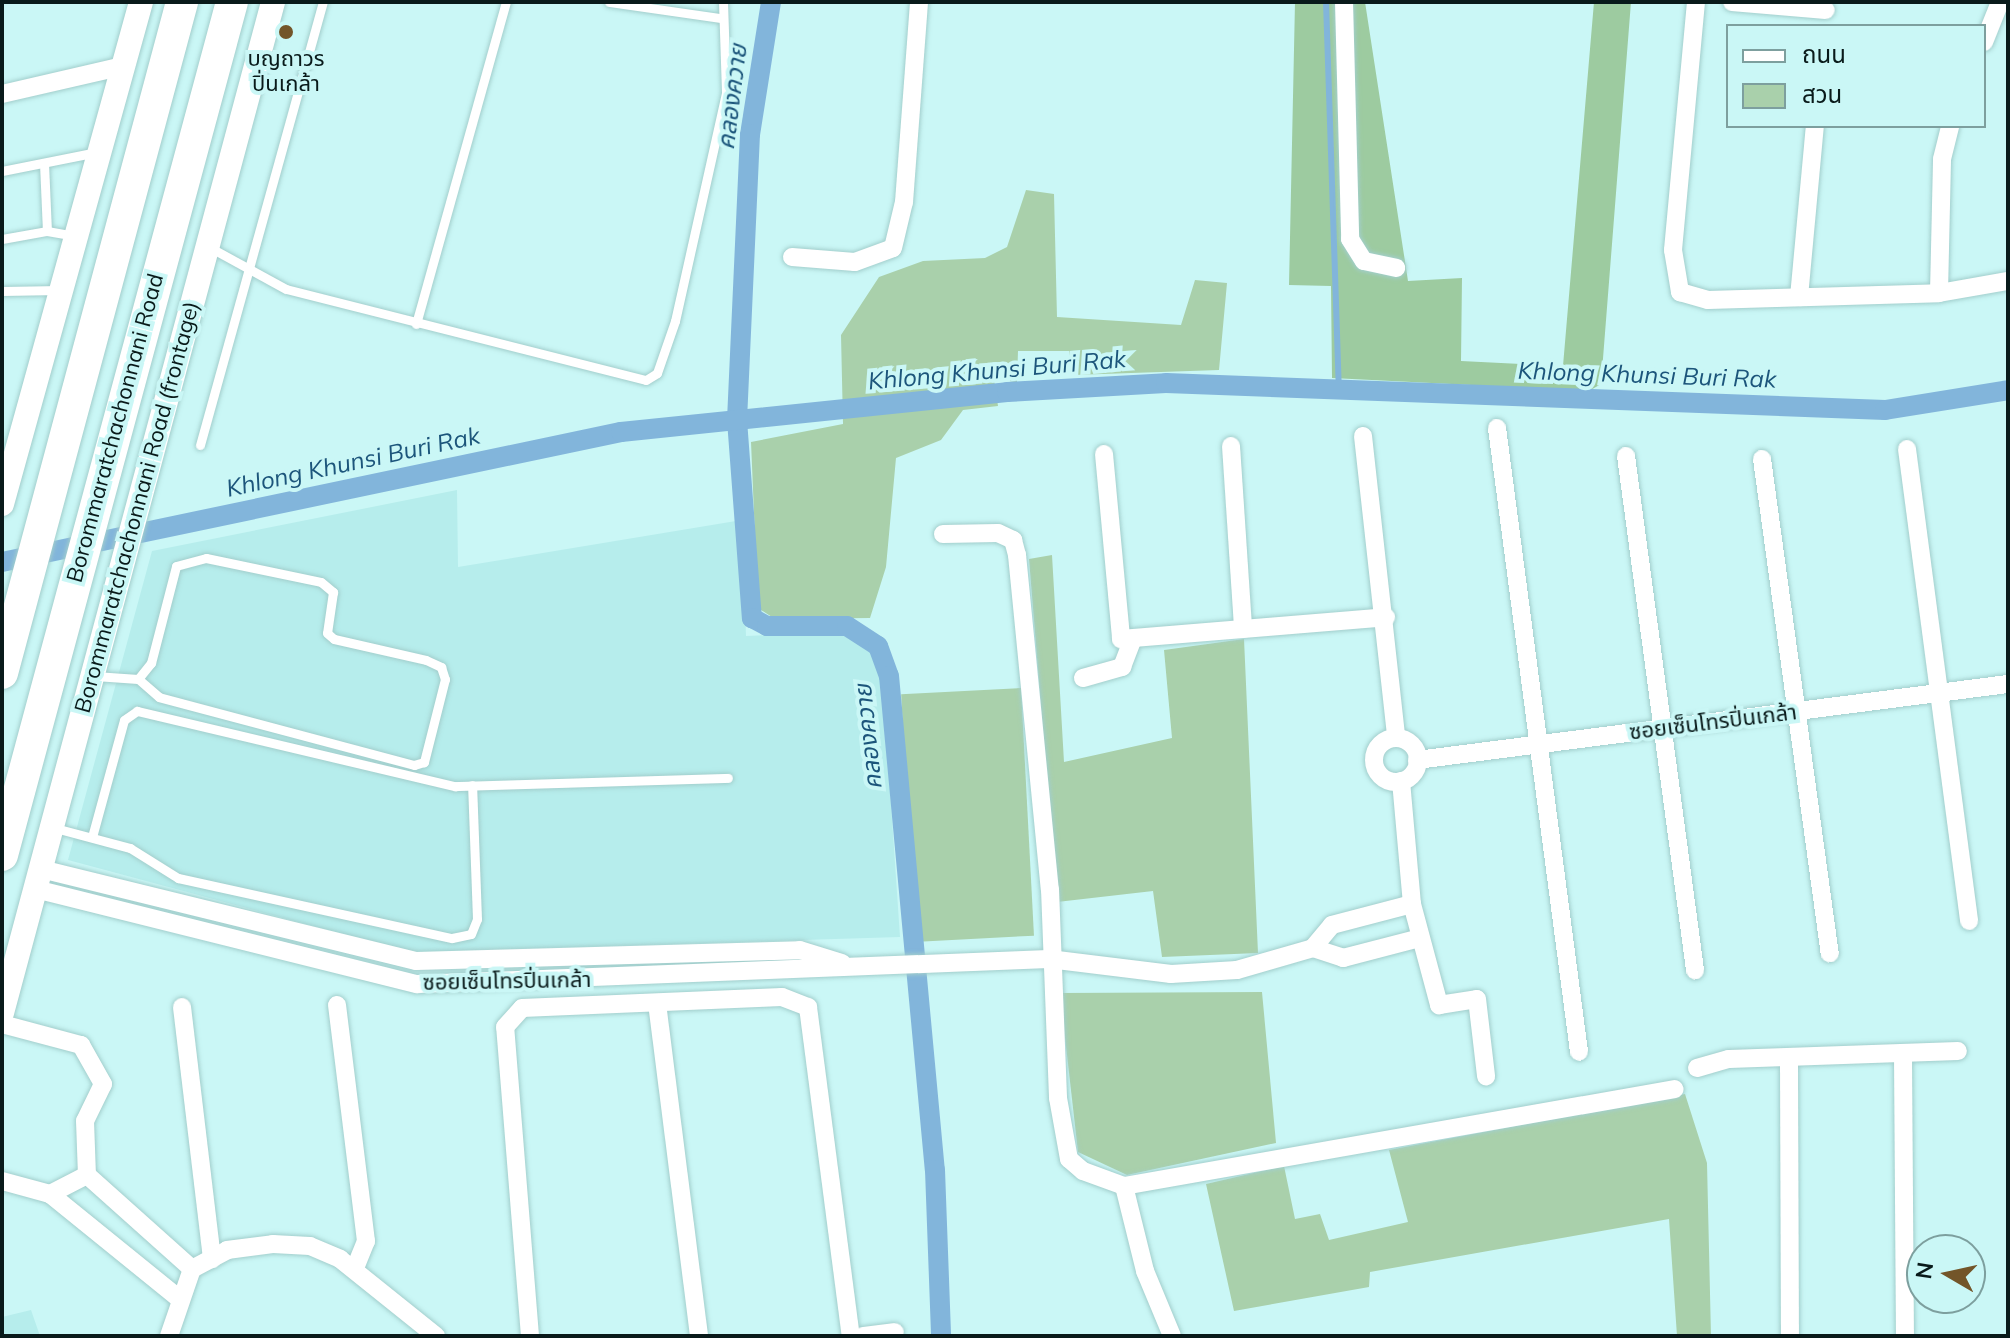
<!DOCTYPE html>
<html>
<head>
<meta charset="utf-8">
<style>
  body { margin:0 }
  #map { position:relative; width:2010px; height:1338px; overflow:hidden; background:#caf7f6; font-family:Mulish,"Noto Sans Thai",sans-serif }
  div>[style] { position:absolute }
  .built>* { inset:0; background:#b6edec }
  .green>* { inset:0; background:#a9d0ab; transform-origin:0 0 }
  .forest>* { inset:0; background:#9dcba0 }
  .stream>* { height:6px; margin:-3px; padding:0 3px; transform-origin:3px; border-radius:3px; background:#82b5db }
  .canal>* { height:20px; margin:-10px; padding:0 10px; transform-origin:10px; border-radius:10px; background:#82b5db }
  .roads { filter:drop-shadow(0 0 2px #a2cecc) drop-shadow(0 0 2px #a2cecc) }
  .lane>* { height:9px; margin:-4.5px; padding:0 4.5px; transform-origin:4.5px; border-radius:4.5px; background:#fff }
  .street>* { height:18px; margin:-9px; padding:0 9px; transform-origin:9px; border-radius:9px; background:#fff }
  .street>.ring { margin:-9px; padding:0; box-sizing:content-box; background:none; border:18px solid #fff; border-radius:50% }
  .secondary>* { height:24px; margin:-12px; padding:0 12px; transform-origin:12px; border-radius:12px; background:#fff }
  .highway>* { height:32px; margin:-16px; padding:0 16px; transform-origin:16px; border-radius:16px; background:#fff }
  .dots>* { width:22px; height:22px; translate:-50% -50%; box-sizing:border-box; border:4px solid #caf7f6; border-radius:50% }
  span { translate:-50% -50%; white-space:nowrap; text-align:center; line-height:1.15; -webkit-text-stroke:8px #caf7f6; paint-order:stroke }
  .poi-label { font-size:22px; color:#091a1a }
  .street-label { font-size:22px; color:#091a1a }
  .water-label { font-size:24px; color:#1c557b; font-style:italic }
  .frame { position:absolute; inset:0; border:4px solid #091a1a; pointer-events:none }
  .legend { position:absolute; left:1726px; top:24px; width:260px; height:104px; box-sizing:border-box; background:#caf7f6; border:2px solid #7d9f9e; margin:0; padding:10px 14px; list-style:none; font-size:24px; color:#091a1a }
  .legend li { display:flex; align-items:center; gap:16px; height:40px }
  .legend b { width:40px; border:2px solid #7d9f9e }
  .north { position:absolute; left:1906px; top:1234px; width:80px; height:80px; box-sizing:border-box; background:#caf7f6; border:2px solid #7d9f9e; border-radius:50%; rotate:279deg; font-size:22px; font-weight:700; line-height:32px; text-align:center; color:#091a1a }
  .north::after { content:''; display:block; margin:auto; width:28px; height:36px; background:#735529; clip-path:polygon(50% 0,100% 100%,50% 72%,0 100%) }
</style>
</head>
<body>
<div id="map">
  <div class="built">
    <i style="clip-path:polygon(457px 490px,458px 567px,742px 520px,746px 636px,849px 632px,870px 647px,882px 670px,900px 937px,410px 952px,68px 860px,152px 551px)"></i>
    <i style="clip-path:polygon(31px 1310px,40px 1336px,2px 1336px,2px 1317px)"></i>
  </div>
  <div class="green">
    <i style="clip-path:polygon(1026px 190px,1054px 194px,1057px 317px,1181px 325px,1195px 280px,1227px 283px,1219px 370px,1073px 375px,1069px 351px,1018px 351px,1017px 382px,994px 379px,998px 406px,963px 410px,941px 440px,896px 458px,886px 567px,870px 618px,775px 619px,758px 608px,751px 442px,843px 424px,841px 335px,879px 277px,923px 261px,985px 258px,1007px 247px)"></i>
    <i style="clip-path:polygon(1052px 555px,1064px 762px,1172px 738px,1164px 650px,1244px 639px,1258px 953px,1162px 957px,1153px 891px,1057px 902px,1029px 559px)"></i>
    <i style="left:1021px;top:688px;width:248px;height:120px;rotate:87deg"></i>
    <i style="clip-path:polygon(1262px 992px,1276px 1143px,1127px 1175px,1078px 1152px,1060px 993px)"></i>
    <i style="clip-path:polygon(1685px 1094px,1707px 1163px,1711px 1336px,1677px 1336px,1669px 1219px,1370px 1272px,1369px 1287px,1234px 1311px,1206px 1184px,1284px 1166px,1295px 1219px,1320px 1214px,1329px 1240px,1408px 1222px,1389px 1150px)"></i>
  </div>
  <div class="forest">
    <i style="clip-path:polygon(1295px 2px,1365px 2px,1408px 281px,1462px 278px,1461px 361px,1563px 366px,1594px 2px,1631px 2px,1601px 384px,1589px 391px,1332px 378px,1331px 286px,1289px 285px)"></i>
  </div>
  <div class="stream">
    <i style="left:1326px;top:2px;width:391px;rotate:88.1deg"></i>
  </div>
  <div class="canal">
    <i style="left:771px;top:2px;width:134px;rotate:99deg"></i>
    <i style="left:750px;top:134px;width:286px;rotate:92.6deg"></i>
    <i style="left:737px;top:420px;width:199px;rotate:85.7deg"></i>
    <i style="left:752px;top:618px;width:17px;rotate:28deg"></i>
    <i style="left:767px;top:626px;width:80px"></i>
    <i style="left:847px;top:626px;width:37px;rotate:33deg"></i>
    <i style="left:878px;top:646px;width:32px;rotate:70deg"></i>
    <i style="left:889px;top:676px;width:496px;rotate:84.7deg"></i>
    <i style="left:935px;top:1170px;width:166px;rotate:87.9deg"></i>
    <i style="left:2px;top:562px;width:633px;rotate:-11.86deg"></i>
    <i style="left:621px;top:432px;width:388px;rotate:-5.9deg"></i>
    <i style="left:1007px;top:392px;width:159px;rotate:-3.2deg"></i>
    <i style="left:1166px;top:383px;width:720px;rotate:2.15deg"></i>
    <i style="left:1885px;top:410px;width:125px;rotate:-9.2deg"></i>
  </div>
  <div class="roads">
    <div class="lane">
      <i style="left:609px;top:2px;width:112px;rotate:8.2deg"></i>
      <i style="left:44px;top:163px;width:68px;rotate:87.5deg"></i>
      <i style="left:2px;top:171px;width:97px;rotate:-11.3deg"></i>
      <i style="left:2px;top:239px;width:46px;rotate:-10.1deg"></i>
      <i style="left:47px;top:231px;width:28px;rotate:10deg"></i>
      <i style="left:211px;top:248px;width:85px;rotate:28.7deg"></i>
      <i style="left:286px;top:289px;width:371px;rotate:14.2deg"></i>
      <i style="left:646px;top:380px;width:13px;rotate:-32deg"></i>
      <i style="left:657px;top:373px;width:55px;rotate:-70.9deg"></i>
      <i style="left:675px;top:321px;width:235px;rotate:-77.4deg"></i>
      <i style="left:726px;top:92px;width:90px;rotate:-91.9deg"></i>
      <i style="left:2px;top:291px;width:58px;rotate:-1deg"></i>
      <i style="left:416px;top:324px;width:334px;rotate:-74.4deg"></i>
      <i style="left:200px;top:445px;width:460px;rotate:-74.5deg"></i>
      <i style="left:95px;top:676px;width:43px;rotate:4deg"></i>
      <i style="left:138px;top:679px;width:21px;rotate:-51deg"></i>
      <i style="left:151px;top:663px;width:100px;rotate:-75.5deg"></i>
      <i style="left:176px;top:566px;width:31px;rotate:-15deg"></i>
      <i style="left:206px;top:558px;width:117px;rotate:11.8deg"></i>
      <i style="left:321px;top:582px;width:16px;rotate:40deg"></i>
      <i style="left:333px;top:592px;width:41px;rotate:98.3deg"></i>
      <i style="left:327px;top:633px;width:9px;rotate:41deg"></i>
      <i style="left:334px;top:639px;width:94px;rotate:12.9deg"></i>
      <i style="left:426px;top:660px;width:17px;rotate:25deg"></i>
      <i style="left:441px;top:667px;width:13px;rotate:72deg"></i>
      <i style="left:445px;top:679px;width:86px;rotate:104.2deg"></i>
      <i style="left:424px;top:762px;width:10px;rotate:163deg"></i>
      <i style="left:414px;top:765px;width:264px;rotate:-165.1deg"></i>
      <i style="left:159px;top:697px;width:28px;rotate:-139deg"></i>
      <i style="left:55px;top:828px;width:78px;rotate:14.9deg"></i>
      <i style="left:130px;top:848px;width:57px;rotate:32deg"></i>
      <i style="left:178px;top:878px;width:280px;rotate:12.4deg"></i>
      <i style="left:452px;top:938px;width:19px;rotate:-12deg"></i>
      <i style="left:471px;top:934px;width:16px;rotate:-68deg"></i>
      <i style="left:477px;top:919px;width:134px;rotate:-92.1deg"></i>
      <i style="left:92px;top:837px;width:121px;rotate:-74.7deg"></i>
      <i style="left:124px;top:720px;width:16px;rotate:-35deg"></i>
      <i style="left:137px;top:711px;width:327px;rotate:13.3deg"></i>
      <i style="left:455px;top:786px;width:273px;rotate:-1.7deg"></i>
    </div>
    <div class="street">
      <i style="left:1344px;top:2px;width:237px;rotate:88.5deg"></i>
      <i style="left:1350px;top:239px;width:26px;rotate:58deg"></i>
      <i style="left:1364px;top:261px;width:33px;rotate:12deg"></i>
      <i style="left:1696px;top:2px;width:249px;rotate:95.3deg"></i>
      <i style="left:1673px;top:250px;width:43px;rotate:80.5deg"></i>
      <i style="left:1680px;top:292px;width:29px;rotate:16deg"></i>
      <i style="left:1708px;top:300px;width:231px;rotate:-1.7deg"></i>
      <i style="left:1939px;top:293px;width:70px;rotate:-9.9deg"></i>
      <i style="left:1732px;top:2px;width:94px;rotate:4.9deg"></i>
      <i style="left:1984px;top:42px;width:43px;rotate:-68.2deg"></i>
      <i style="left:2px;top:94px;width:124px;rotate:-13deg"></i>
      <i style="left:792px;top:257px;width:63px;rotate:4.5deg"></i>
      <i style="left:855px;top:262px;width:40px;rotate:-20.2deg"></i>
      <i style="left:893px;top:248px;width:47px;rotate:-76.6deg"></i>
      <i style="left:904px;top:202px;width:201px;rotate:-85.7deg"></i>
      <i style="left:1939px;top:293px;width:134px;rotate:-88.7deg"></i>
      <i style="left:1942px;top:159px;width:34px;rotate:-76deg"></i>
      <i style="left:1799px;top:297px;width:172px;rotate:-84.7deg"></i>
      <i style="left:1497px;top:428px;width:629px;rotate:82.51deg"></i>
      <i style="left:1363px;top:436px;width:303px;rotate:83.7deg"></i>
      <i style="left:1231px;top:446px;width:183px;rotate:86.2deg"></i>
      <i style="left:1907px;top:449px;width:476px;rotate:82.5deg"></i>
      <i style="left:1104px;top:454px;width:186px;rotate:84.7deg"></i>
      <i style="left:1121px;top:639px;width:266px;rotate:-4.7deg"></i>
      <i style="left:1626px;top:456px;width:519px;rotate:82.35deg"></i>
      <i style="left:1762px;top:459px;width:499px;rotate:82.2deg"></i>
      <i style="left:943px;top:534px;width:55px;rotate:-1deg"></i>
      <i style="left:998px;top:533px;width:17px;rotate:25deg"></i>
      <i style="left:1013px;top:540px;width:16px;rotate:75deg"></i>
      <i style="left:1017px;top:555px;width:336px;rotate:84.4deg"></i>
      <i style="left:1050px;top:889px;width:209px;rotate:87.8deg"></i>
      <i style="left:1058px;top:1098px;width:62px;rotate:79.8deg"></i>
      <i style="left:1069px;top:1159px;width:18px;rotate:41deg"></i>
      <i style="left:1083px;top:1171px;width:44px;rotate:20.1deg"></i>
      <i style="left:1124px;top:1186px;width:559px;rotate:-9.98deg"></i>
      <i style="left:1083px;top:678px;width:41px;rotate:-15.8deg"></i>
      <i style="left:1122px;top:667px;width:26px;rotate:-69deg"></i>
      <i class="ring" style="left:1374px;top:738px;width:26px;height:26px"></i>
      <i style="left:1417px;top:760px;width:596px;rotate:-7.33deg"></i>
      <i style="left:1401px;top:781px;width:123px;rotate:84.9deg"></i>
      <i style="left:1412px;top:904px;width:105px;rotate:75deg"></i>
      <i style="left:1439px;top:1005px;width:38px;rotate:-9deg"></i>
      <i style="left:1477px;top:999px;width:78px;rotate:83.3deg"></i>
      <i style="left:41px;top:869px;width:386px;rotate:13.8deg"></i>
      <i style="left:416px;top:961px;width:384px;rotate:-1.6deg"></i>
      <i style="left:800px;top:950px;width:44px;rotate:17.2deg"></i>
      <i style="left:35px;top:889px;width:394px;rotate:14deg"></i>
      <i style="left:417px;top:984px;width:632px;rotate:-2.27deg"></i>
      <i style="left:1049px;top:959px;width:123px;rotate:7deg"></i>
      <i style="left:1171px;top:974px;width:66px;rotate:-3.5deg"></i>
      <i style="left:1237px;top:970px;width:79px;rotate:-16.1deg"></i>
      <i style="left:1412px;top:904px;width:83px;rotate:165.3deg"></i>
      <i style="left:1332px;top:925px;width:30px;rotate:130deg"></i>
      <i style="left:1313px;top:948px;width:32px;rotate:18deg"></i>
      <i style="left:1343px;top:958px;width:80px;rotate:-14.6deg"></i>
      <i style="left:657px;top:1003px;width:336px;rotate:82.8deg"></i>
      <i style="left:337px;top:1005px;width:238px;rotate:83deg"></i>
      <i style="left:366px;top:1241px;width:31px;rotate:112deg"></i>
      <i style="left:182px;top:1007px;width:254px;rotate:83.2deg"></i>
      <i style="left:2px;top:1024px;width:82px;rotate:14.9deg"></i>
      <i style="left:81px;top:1045px;width:45px;rotate:60.6deg"></i>
      <i style="left:103px;top:1084px;width:41px;rotate:115.9deg"></i>
      <i style="left:85px;top:1121px;width:54px;rotate:87.9deg"></i>
      <i style="left:87px;top:1175px;width:42px;rotate:152.8deg"></i>
      <i style="left:50px;top:1194px;width:50px;rotate:-164.8deg"></i>
      <i style="left:1903px;top:1056px;width:280px;rotate:89.6deg"></i>
      <i style="left:1789px;top:1062px;width:274px;rotate:89.8deg"></i>
      <i style="left:1697px;top:1068px;width:33px;rotate:-16deg"></i>
      <i style="left:1729px;top:1059px;width:229px;rotate:-2deg"></i>
      <i style="left:87px;top:1175px;width:141px;rotate:41.8deg"></i>
      <i style="left:1124px;top:1186px;width:88px;rotate:76.1deg"></i>
      <i style="left:1145px;top:1271px;width:70px;rotate:67.4deg"></i>
      <i style="left:50px;top:1194px;width:164px;rotate:39deg"></i>
      <i style="left:169px;top:1336px;width:71px;rotate:-71.1deg"></i>
      <i style="left:192px;top:1269px;width:40px;rotate:-28deg"></i>
      <i style="left:227px;top:1250px;width:46px;rotate:-7.4deg"></i>
      <i style="left:273px;top:1244px;width:37px;rotate:3deg"></i>
      <i style="left:310px;top:1246px;width:33px;rotate:23deg"></i>
      <i style="left:340px;top:1259px;width:123px;rotate:38.7deg"></i>
      <i style="left:530px;top:1336px;width:310px;rotate:-94.6deg"></i>
      <i style="left:505px;top:1027px;width:25px;rotate:-48deg"></i>
      <i style="left:522px;top:1008px;width:260px;rotate:-2.4deg"></i>
      <i style="left:782px;top:997px;width:28px;rotate:21deg"></i>
      <i style="left:808px;top:1007px;width:332px;rotate:82.6deg"></i>
      <i style="left:863px;top:1336px;width:32px;rotate:-7deg"></i>
    </div>
    <div class="secondary">
      <i style="left:2px;top:504px;width:521px;rotate:-74.52deg"></i>
      <i style="left:2px;top:1013px;width:1047px;rotate:-74.99deg"></i>
    </div>
    <div class="highway">
      <i style="left:2px;top:673px;width:695px;rotate:-74.98deg"></i>
      <i style="left:2px;top:855px;width:883px;rotate:-74.91deg"></i>
    </div>
  </div>
  <div class="dots">
    <i style="left:286px;top:32px;background:#735529"></i>
  </div>
  <div class="poi-label">
    <span style="left:286px;top:71px">บุญถาวร<br>ปิ่นเกล้า</span>
  </div>
  <div class="street-label">
    <span style="left:115px;top:428px;rotate:-75deg">Borommaratchachonnani Road</span>
    <span style="left:137px;top:507px;rotate:-75deg">Borommaratchachonnani Road (frontage)</span>
    <span style="left:1713px;top:722px;rotate:-7deg">ซอยเซ็นโทรปิ่นเกล้า</span>
    <span style="left:507px;top:981px;rotate:-1deg">ซอยเซ็นโทรปิ่นเกล้า</span>
  </div>
  <div class="water-label">
    <span style="left:732px;top:97px;rotate:-83deg">คลองควาย</span>
    <span style="left:997px;top:370px;rotate:-5deg">Khlong Khunsi Buri Rak</span>
    <span style="left:1647px;top:375px;rotate:2deg">Khlong Khunsi Buri Rak</span>
    <span style="left:353px;top:462px;rotate:-12deg">Khlong Khunsi Buri Rak</span>
    <span style="left:868px;top:737px;rotate:-96deg">คลองควาย</span>
  </div>
  <div class="frame"></div>
  <ul class="legend">
  <li><b style="height:10px;background:#fff"></b>ถนน</li>
  <li><b style="height:22px;background:#a9d0ab"></b>สวน</li>
  </ul>
  <div class="north">N</div>
</div>
</body>
</html>
